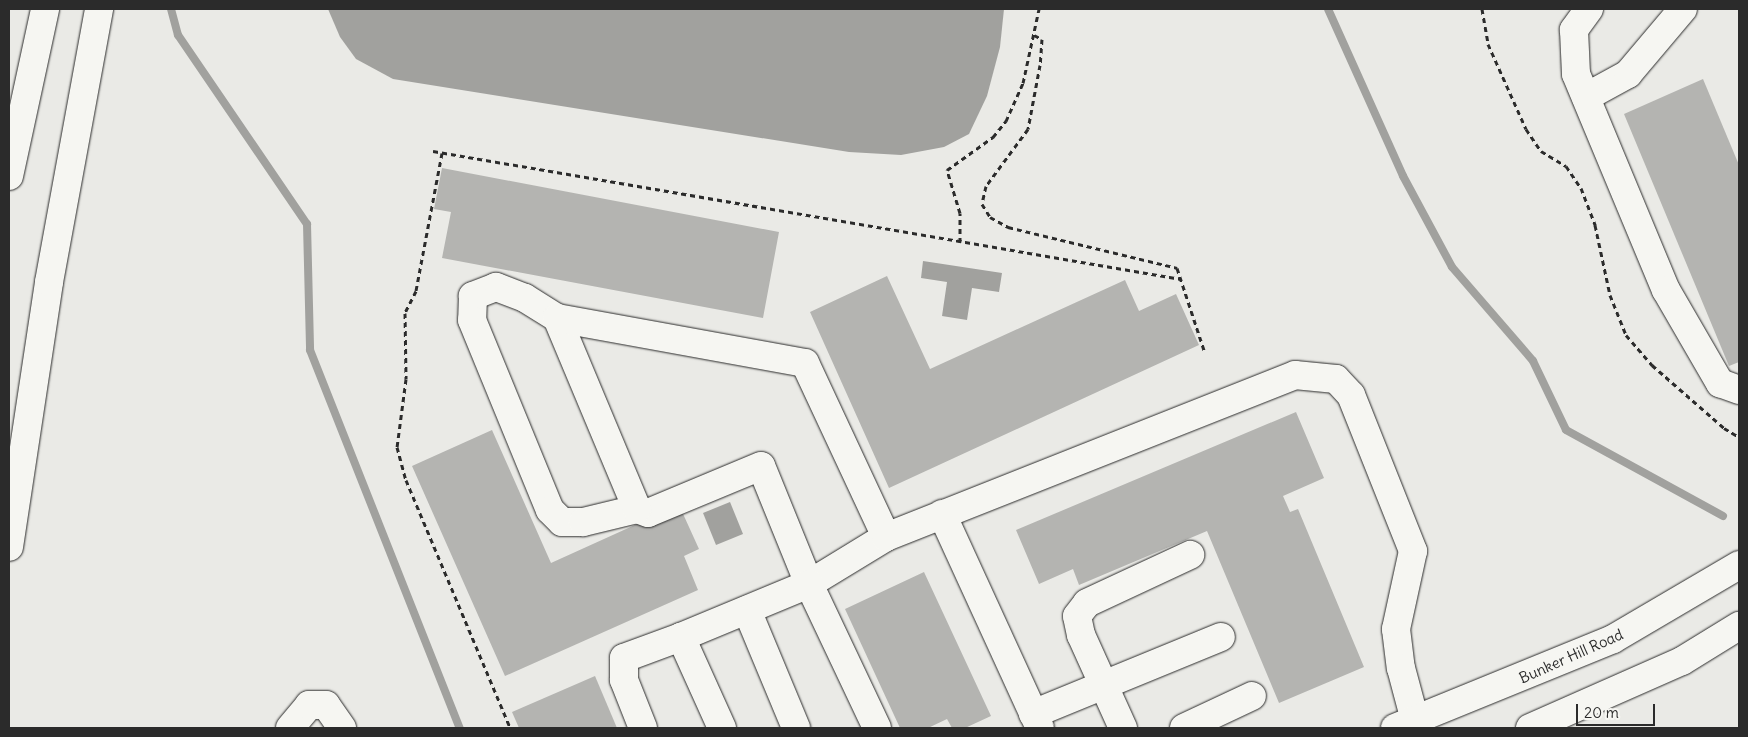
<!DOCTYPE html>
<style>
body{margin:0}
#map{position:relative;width:1748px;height:737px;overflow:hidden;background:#eaeae6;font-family:Delius,sans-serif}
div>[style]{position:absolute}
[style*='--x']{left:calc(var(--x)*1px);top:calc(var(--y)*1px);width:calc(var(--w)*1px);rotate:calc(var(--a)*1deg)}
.water>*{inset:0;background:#a1a19e}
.stream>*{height:8px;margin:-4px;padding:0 4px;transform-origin:4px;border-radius:4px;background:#a1a19e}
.building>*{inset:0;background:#b4b4b1}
.path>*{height:3px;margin-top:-1.5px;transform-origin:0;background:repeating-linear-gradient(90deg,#2b2b2b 0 5px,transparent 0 9px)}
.roads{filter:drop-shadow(0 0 1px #2b2b2b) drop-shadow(0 0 1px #2b2b2b)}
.minor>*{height:28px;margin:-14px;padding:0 14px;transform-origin:14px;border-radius:14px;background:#f6f6f2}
.major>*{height:28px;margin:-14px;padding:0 14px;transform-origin:14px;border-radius:14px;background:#f6f6f2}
.highway>*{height:28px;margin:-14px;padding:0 14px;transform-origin:14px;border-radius:14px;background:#f6f6f2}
span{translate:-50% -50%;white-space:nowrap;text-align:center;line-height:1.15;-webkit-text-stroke:4px #f6f6f2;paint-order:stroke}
.street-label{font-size:15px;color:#2b2b2b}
.frame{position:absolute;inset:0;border:10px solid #2b2b2b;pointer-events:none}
.scale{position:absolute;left:1576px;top:704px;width:79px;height:22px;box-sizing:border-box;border:2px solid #2b2b2b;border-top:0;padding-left:6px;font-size:15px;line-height:18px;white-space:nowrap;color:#2b2b2b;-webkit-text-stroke:4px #f6f6f2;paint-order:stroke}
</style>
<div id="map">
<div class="water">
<i style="clip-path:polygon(328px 9px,1004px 9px,1000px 47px,987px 96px,969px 134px,944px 147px,901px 155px,849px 152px,393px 79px,356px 59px,340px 37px)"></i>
<i style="clip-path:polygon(923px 261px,1002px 273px,999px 292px,972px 288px,967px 320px,942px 316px,947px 282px,921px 278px)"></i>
<i style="clip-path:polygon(730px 502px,743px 534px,716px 545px,703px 513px)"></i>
</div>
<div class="stream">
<i style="--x:171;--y:9;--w:27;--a:75"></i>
<i style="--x:178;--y:35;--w:229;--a:55.7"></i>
<i style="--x:307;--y:224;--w:126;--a:88.6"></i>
<i style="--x:310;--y:350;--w:407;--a:68.4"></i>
<i style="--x:1328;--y:9;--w:183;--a:65.8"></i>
<i style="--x:1403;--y:176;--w:103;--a:61.7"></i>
<i style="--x:1452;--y:267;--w:124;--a:49.2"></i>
<i style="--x:1533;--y:361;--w:76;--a:64.4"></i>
<i style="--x:1566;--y:430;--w:179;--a:28.7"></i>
</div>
<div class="building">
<i style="clip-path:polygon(1703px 79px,1739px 165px,1739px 362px,1729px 366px,1624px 114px)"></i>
<i style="clip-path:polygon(442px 168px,779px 232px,763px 318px,442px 258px,451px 212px,434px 209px)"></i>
<i style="clip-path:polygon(887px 276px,930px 369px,1125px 280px,1139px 311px,1176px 294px,1199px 345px,889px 488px,810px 312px)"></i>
<i style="clip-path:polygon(1296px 412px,1324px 478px,1283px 496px,1290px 512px,1298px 509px,1364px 667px,1279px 703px,1207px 531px,1079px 585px,1073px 569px,1039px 584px,1016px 530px)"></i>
<i style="clip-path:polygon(492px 430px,551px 563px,679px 505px,699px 549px,684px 556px,698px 590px,505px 676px,412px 466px)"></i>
<i style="clip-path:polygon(924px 572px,991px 716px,965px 728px,952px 728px,947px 719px,928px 728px,900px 728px,845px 609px)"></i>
<i style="clip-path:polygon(595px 676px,617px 728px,519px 728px,512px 712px)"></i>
</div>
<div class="path">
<i style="--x:1482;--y:9;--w:36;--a:80"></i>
<i style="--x:1488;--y:44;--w:93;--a:65.9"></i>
<i style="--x:1526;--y:129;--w:27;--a:56"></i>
<i style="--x:1541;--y:151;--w:29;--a:31"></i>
<i style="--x:1566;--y:166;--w:27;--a:56"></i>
<i style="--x:1581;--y:188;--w:40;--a:69"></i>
<i style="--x:1595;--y:225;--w:72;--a:77.9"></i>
<i style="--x:1610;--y:295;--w:43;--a:68.2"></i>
<i style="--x:1626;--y:335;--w:40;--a:49"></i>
<i style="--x:1652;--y:365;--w:96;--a:41.2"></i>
<i style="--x:1724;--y:428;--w:17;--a:31"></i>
<i style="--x:1034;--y:35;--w:9;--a:27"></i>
<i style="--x:1042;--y:39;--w:26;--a:94"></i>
<i style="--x:1040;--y:65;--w:65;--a:100.6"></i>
<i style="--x:1028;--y:129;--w:71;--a:126.4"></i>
<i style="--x:986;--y:186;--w:18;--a:103"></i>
<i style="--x:982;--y:204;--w:15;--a:58"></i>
<i style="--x:990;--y:217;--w:21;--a:29"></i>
<i style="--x:1008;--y:227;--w:174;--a:13.6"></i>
<i style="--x:1177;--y:268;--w:89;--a:71.8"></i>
<i style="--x:433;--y:151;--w:759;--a:9.71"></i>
<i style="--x:442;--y:153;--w:140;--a:100.7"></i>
<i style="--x:416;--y:291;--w:25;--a:117"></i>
<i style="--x:405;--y:313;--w:66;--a:89.1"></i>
<i style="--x:406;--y:379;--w:69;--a:97.5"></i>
<i style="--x:397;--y:447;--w:34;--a:75"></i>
<i style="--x:406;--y:480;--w:269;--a:67.2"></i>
<i style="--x:960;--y:242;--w:29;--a:-90"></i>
<i style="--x:960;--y:213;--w:45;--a:-106.8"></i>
<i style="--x:947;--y:170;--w:57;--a:-35.7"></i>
<i style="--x:993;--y:137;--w:21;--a:-51"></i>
<i style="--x:1006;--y:121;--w:42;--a:-65.9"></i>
<i style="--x:1023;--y:83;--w:76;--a:-77.8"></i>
</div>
<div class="roads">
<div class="minor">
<i style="--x:1589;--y:9;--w:26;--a:126"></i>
<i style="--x:1574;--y:30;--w:44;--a:87.4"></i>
<i style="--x:1576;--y:74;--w:234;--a:67.4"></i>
<i style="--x:1666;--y:290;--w:108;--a:59.9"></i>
<i style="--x:1720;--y:383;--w:20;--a:20"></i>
<i style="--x:1586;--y:97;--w:48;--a:-28.7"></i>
<i style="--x:1628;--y:74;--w:85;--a:-49.8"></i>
<i style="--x:557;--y:318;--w:38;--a:-148"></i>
<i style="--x:525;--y:298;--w:31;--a:-159"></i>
<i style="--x:496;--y:287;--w:25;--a:159"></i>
<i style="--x:473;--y:296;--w:24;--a:92"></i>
<i style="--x:472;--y:320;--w:205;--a:67.7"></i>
<i style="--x:550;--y:510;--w:17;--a:45"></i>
<i style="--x:562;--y:522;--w:21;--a:0"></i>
<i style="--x:583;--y:522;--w:56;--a:-13.5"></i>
<i style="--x:942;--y:514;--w:235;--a:65.4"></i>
<i style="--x:886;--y:537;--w:90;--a:148.6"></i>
<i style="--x:809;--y:584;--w:127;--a:-112.1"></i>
<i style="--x:761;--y:466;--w:122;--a:157.4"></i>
<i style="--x:648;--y:513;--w:12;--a:-160"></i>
<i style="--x:637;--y:509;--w:207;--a:-112.7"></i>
<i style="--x:557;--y:318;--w:252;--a:10.3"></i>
<i style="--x:805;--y:363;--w:192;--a:65"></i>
<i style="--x:886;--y:537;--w:440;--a:-21.6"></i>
<i style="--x:1295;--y:375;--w:41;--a:5.6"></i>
<i style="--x:1336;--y:379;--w:22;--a:47"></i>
<i style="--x:1351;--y:395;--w:168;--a:68.3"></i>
<i style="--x:1413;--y:551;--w:80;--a:102.3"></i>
<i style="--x:1396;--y:629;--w:39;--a:83"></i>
<i style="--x:1401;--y:668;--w:62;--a:75.1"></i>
<i style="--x:747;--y:610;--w:128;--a:67.4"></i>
<i style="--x:1033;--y:714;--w:203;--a:-22.3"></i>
<i style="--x:290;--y:728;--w:30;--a:-50"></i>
<i style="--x:309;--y:705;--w:17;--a:0"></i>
<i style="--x:326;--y:705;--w:28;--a:55"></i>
<i style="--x:643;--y:728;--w:52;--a:-111.6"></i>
<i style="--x:624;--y:680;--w:22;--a:-90"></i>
<i style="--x:624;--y:658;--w:61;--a:-20.2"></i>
<i style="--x:722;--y:728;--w:100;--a:-114.3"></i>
<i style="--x:681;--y:637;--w:139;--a:-22.5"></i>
<i style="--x:809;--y:584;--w:159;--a:64.7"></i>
<i style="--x:1123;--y:728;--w:102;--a:-114.3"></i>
<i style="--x:1081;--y:635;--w:19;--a:-102"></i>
<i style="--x:1077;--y:616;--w:16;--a:-52"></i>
<i style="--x:1087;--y:603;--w:114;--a:-25"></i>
<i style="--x:1184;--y:728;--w:75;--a:-25.2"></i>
</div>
<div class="major">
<i style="--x:1395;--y:728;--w:235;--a:-22.2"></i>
<i style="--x:1613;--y:639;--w:146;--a:-30.4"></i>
<i style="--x:1530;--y:728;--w:166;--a:-23.8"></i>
<i style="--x:1682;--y:661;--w:67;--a:-31.6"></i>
</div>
<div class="highway">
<i style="--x:9;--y:176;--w:171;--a:-77.8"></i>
<i style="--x:9;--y:547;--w:268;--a:-81.4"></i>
<i style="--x:49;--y:282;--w:278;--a:-79.6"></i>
</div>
</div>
<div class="street-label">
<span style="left:1571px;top:656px;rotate:-24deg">Bunker Hill Road</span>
</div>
<div class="frame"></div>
<div class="scale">20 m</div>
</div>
